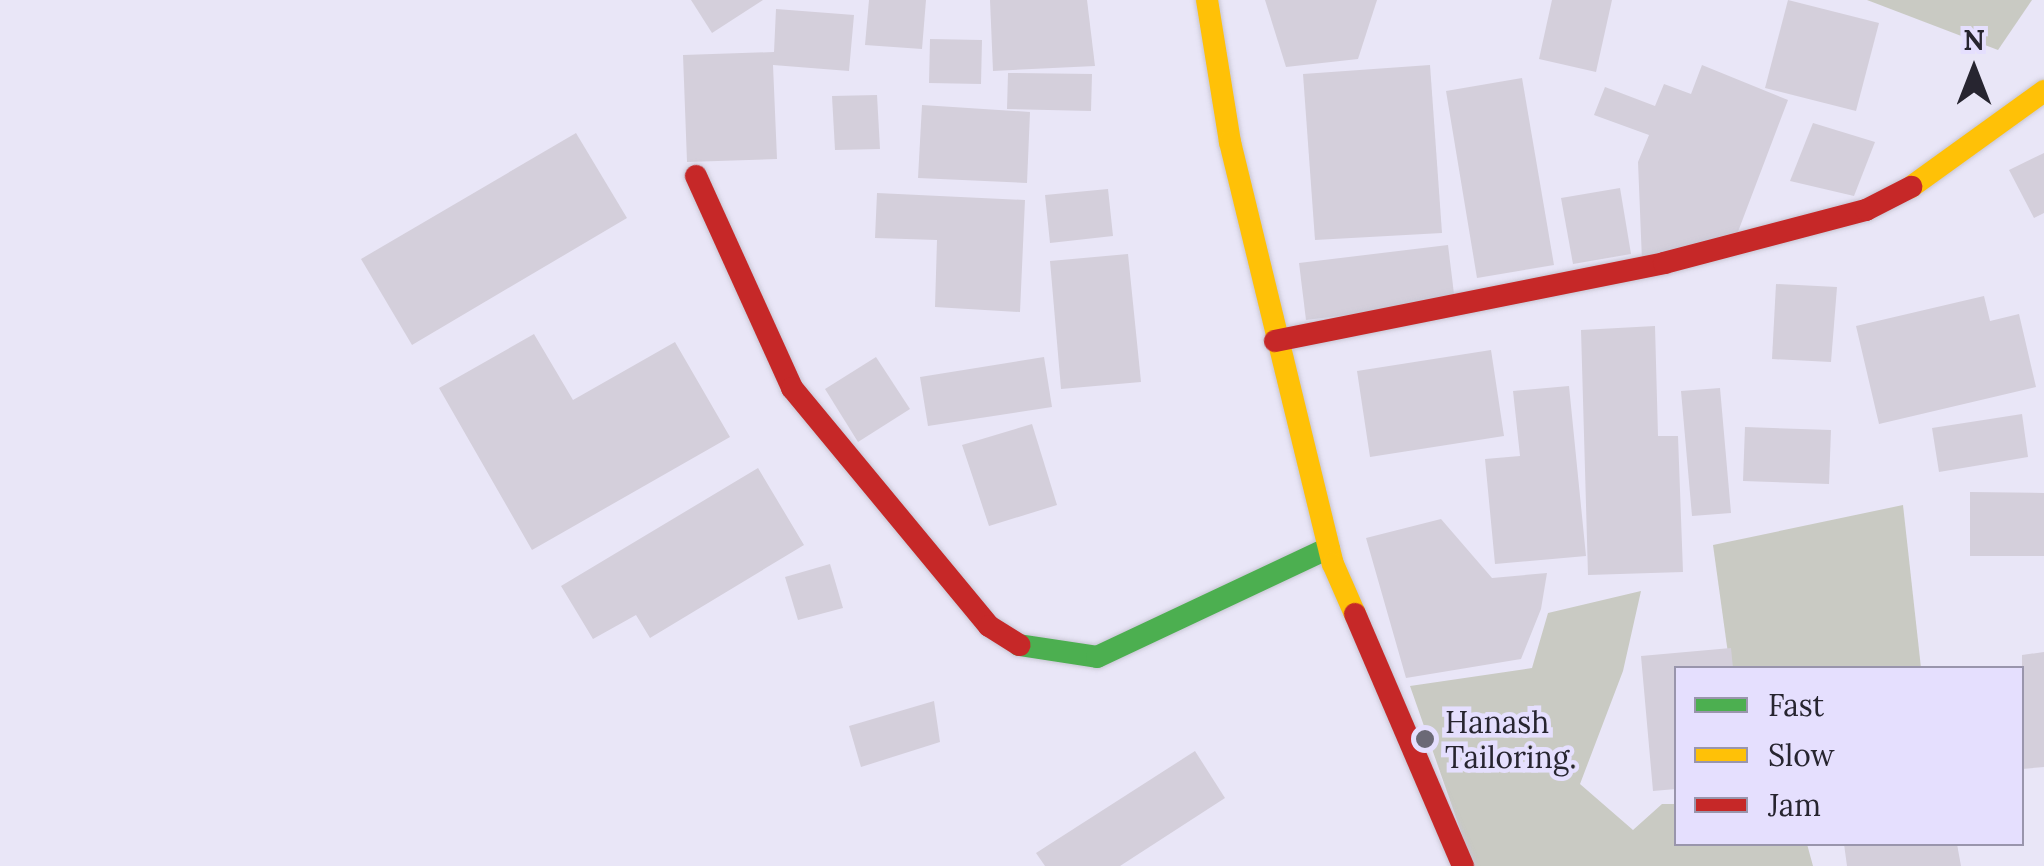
<!DOCTYPE html>
<style>
body{margin:0}
#map{position:relative;width:2044px;height:866px;overflow:hidden;background:#e9e6f7;font-family:Lora,serif}
div>[style]{position:absolute}
[style*='--x']{left:calc(var(--x)*1px);top:calc(var(--y)*1px);width:calc(var(--w)*1px);rotate:calc(var(--a)*1deg)}
.green>*{inset:0;background:#c9cac3}
.building>*{inset:0;background:#d4cfdb}
.roads{filter:drop-shadow(0 0 2px #c7c5d2) drop-shadow(0 0 2px #c7c5d2)}
.fast>*{height:22px;margin:-11px;padding:0 11px;transform-origin:11px;border-radius:11px;background:#4caf50}
.slow>*{height:22px;margin:-11px;padding:0 11px;transform-origin:11px;border-radius:11px;background:#ffc107}
.jam>*{height:22px;margin:-11px;padding:0 11px;transform-origin:11px;border-radius:11px;background:#c62828}
.dots>*{width:28px;height:28px;translate:-50% -50%;box-sizing:border-box;border:5px solid #e5dffe;border-radius:50%}
span{translate:-50% -50%;white-space:nowrap;text-align:center;line-height:1.15;-webkit-text-stroke:9px #e5dffe;paint-order:stroke}
.poi-label{font-size:30px;color:#272530}
.left{translate:0 -50%;text-align:left}
.legend{position:absolute;left:1674px;top:666px;width:350px;height:180px;box-sizing:border-box;background:#e5dffe;border:2px solid #9995ac;margin:0;padding:12px 18px;list-style:none;font-size:30px;color:#272530}
.legend li{display:flex;align-items:center;gap:20px;height:50px}
.legend b{width:50px;border:2px solid #9995ac}
.north{position:absolute;left:1924px;top:20px;width:100px;height:100px;-webkit-text-stroke:8px #e5dffe;paint-order:stroke;rotate:0deg;font-size:28px;font-weight:700;line-height:40px;text-align:center;color:#272530}
.north::after{content:'';display:block;margin:auto;width:35px;height:45px;background:#272530;clip-path:polygon(50% 0,100% 100%,50% 72%,0 100%)}
</style>
<div id="map">
<div class="green">
<i style="clip-path:polygon(1867px 0,2032px 0,1998px 50px)"></i>
<i style="clip-path:polygon(1903px 505px,1921px 668px,1730px 668px,1713px 545px)"></i>
<i style="clip-path:polygon(1641px 591px,1623px 671px,1580px 784px,1633px 830px,1662px 804px,1676px 804px,1676px 844px,1807px 844px,1813px 866px,1473px 866px,1410px 686px,1532px 668px,1548px 613px)"></i>
</div>
<div class="building">
<i style="clip-path:polygon(691px 0,763px 0,712px 33px)"></i>
<i style="clip-path:polygon(869px 0,926px 0,922px 49px,865px 45px)"></i>
<i style="clip-path:polygon(990px 0,1087px 0,1095px 66px,993px 71px)"></i>
<i style="clip-path:polygon(1265px 0,1377px 0,1358px 59px,1286px 67px)"></i>
<i style="clip-path:polygon(1552px 0,1612px 0,1596px 72px,1539px 59px)"></i>
<i style="clip-path:polygon(1788px 0,1879px 23px,1856px 111px,1765px 88px)"></i>
<i style="clip-path:polygon(776px 9px,854px 15px,849px 71px,773px 65px,777px 159px,687px 162px,683px 55px,774px 52px)"></i>
<i style="clip-path:polygon(930px 39px,982px 40px,981px 84px,929px 83px)"></i>
<i style="clip-path:polygon(1430px 65px,1442px 233px,1315px 240px,1303px 74px)"></i>
<i style="clip-path:polygon(1702px 65px,1788px 100px,1736px 237px,1642px 261px,1638px 162px,1649px 135px,1594px 115px,1605px 87px,1655px 106px,1664px 84px,1691px 94px)"></i>
<i style="clip-path:polygon(1008px 73px,1092px 74px,1091px 111px,1007px 109px)"></i>
<i style="clip-path:polygon(1522px 78px,1554px 265px,1477px 278px,1446px 91px)"></i>
<i style="clip-path:polygon(877px 95px,880px 149px,835px 150px,832px 96px)"></i>
<i style="clip-path:polygon(922px 105px,1030px 112px,1027px 183px,918px 178px)"></i>
<i style="clip-path:polygon(1813px 123px,1875px 142px,1854px 196px,1790px 181px)"></i>
<i style="clip-path:polygon(576px 133px,627px 218px,412px 345px,361px 259px)"></i>
<i style="clip-path:polygon(2044px 153px,2044px 213px,2034px 218px,2009px 170px)"></i>
<i style="clip-path:polygon(1620px 188px,1631px 254px,1573px 264px,1561px 198px)"></i>
<i style="clip-path:polygon(1108px 189px,1113px 236px,1050px 243px,1045px 195px)"></i>
<i style="clip-path:polygon(877px 193px,1025px 200px,1020px 312px,935px 307px,937px 240px,875px 238px)"></i>
<i style="clip-path:polygon(1448px 245px,1455px 302px,1306px 320px,1299px 263px)"></i>
<i style="clip-path:polygon(1128px 254px,1141px 382px,1061px 389px,1050px 261px)"></i>
<i style="clip-path:polygon(1776px 284px,1837px 287px,1831px 362px,1772px 359px)"></i>
<i style="clip-path:polygon(1984px 296px,1990px 321px,2019px 314px,2036px 387px,1879px 424px,1856px 326px)"></i>
<i style="clip-path:polygon(1655px 326px,1658px 436px,1678px 436px,1683px 572px,1588px 575px,1581px 330px)"></i>
<i style="clip-path:polygon(534px 334px,573px 400px,675px 342px,730px 437px,532px 550px,439px 388px)"></i>
<i style="clip-path:polygon(1491px 350px,1504px 436px,1370px 457px,1357px 371px)"></i>
<i style="clip-path:polygon(876px 357px,910px 409px,858px 442px,825px 389px)"></i>
<i style="clip-path:polygon(1044px 357px,1052px 407px,928px 426px,920px 377px)"></i>
<i style="clip-path:polygon(1569px 386px,1586px 556px,1495px 564px,1485px 459px,1520px 456px,1513px 391px)"></i>
<i style="clip-path:polygon(1720px 388px,1731px 513px,1692px 516px,1681px 391px)"></i>
<i style="clip-path:polygon(2022px 414px,2028px 457px,1939px 472px,1932px 428px)"></i>
<i style="clip-path:polygon(1032px 424px,1057px 505px,989px 526px,962px 445px)"></i>
<i style="clip-path:polygon(1745px 427px,1831px 430px,1829px 484px,1743px 481px)"></i>
<i style="clip-path:polygon(758px 468px,804px 545px,650px 638px,636px 615px,593px 639px,561px 586px)"></i>
<i style="clip-path:polygon(1970px 492px,2044px 493px,2044px 556px,1970px 556px)"></i>
<i style="clip-path:polygon(1441px 519px,1492px 578px,1547px 573px,1541px 609px,1521px 659px,1406px 678px,1366px 538px)"></i>
<i style="clip-path:polygon(830px 564px,843px 608px,798px 620px,785px 577px)"></i>
<i style="clip-path:polygon(1731px 648px,1733px 668px,1676px 668px,1676px 789px,1653px 791px,1641px 656px)"></i>
<i style="clip-path:polygon(2044px 652px,2044px 767px,2022px 769px,2022px 655px)"></i>
<i style="clip-path:polygon(934px 701px,940px 742px,861px 767px,849px 726px)"></i>
<i style="clip-path:polygon(1195px 751px,1225px 798px,1120px 866px,1045px 866px,1036px 853px)"></i>
<i style="clip-path:polygon(1844px 844px,1957px 844px,1961px 866px,1847px 866px)"></i>
</div>
<div class="roads">
<div class="fast">
<i style="--x:1019;--y:645;--w:79;--a:8.7"></i>
<i style="--x:1097;--y:657;--w:256;--a:-25.2"></i>
</div>
<div class="slow">
<i style="--x:1207;--y:0;--w:144;--a:80.8"></i>
<i style="--x:1230;--y:142;--w:434;--a:76.3"></i>
<i style="--x:1333;--y:564;--w:55;--a:66.3"></i>
<i style="--x:1911;--y:187;--w:164;--a:-35.8"></i>
</div>
<div class="jam">
<i style="--x:696;--y:176;--w:233;--a:65.6"></i>
<i style="--x:792;--y:388;--w:309;--a:50.4"></i>
<i style="--x:989;--y:626;--w:36;--a:32"></i>
<i style="--x:1275;--y:341;--w:397;--a:-11.3"></i>
<i style="--x:1664;--y:263;--w:209;--a:-14.7"></i>
<i style="--x:1866;--y:210;--w:51;--a:-27.1"></i>
<i style="--x:1355;--y:614;--w:274;--a:66.8"></i>
</div>
</div>
<div class="dots">
<i style="left:1425px;top:739px;background:#6b6976"></i>
</div>
<div class="poi-label">
<span class="left" style="left:1445px;top:739px">Hanash<br>Tailoring.</span>
</div>
<ul class="legend">
<li><b style="height:12px;background:#4caf50"></b>Fast</li>
<li><b style="height:12px;background:#ffc107"></b>Slow</li>
<li><b style="height:12px;background:#c62828"></b>Jam</li>
</ul>
<div class="north">N</div>
</div>
